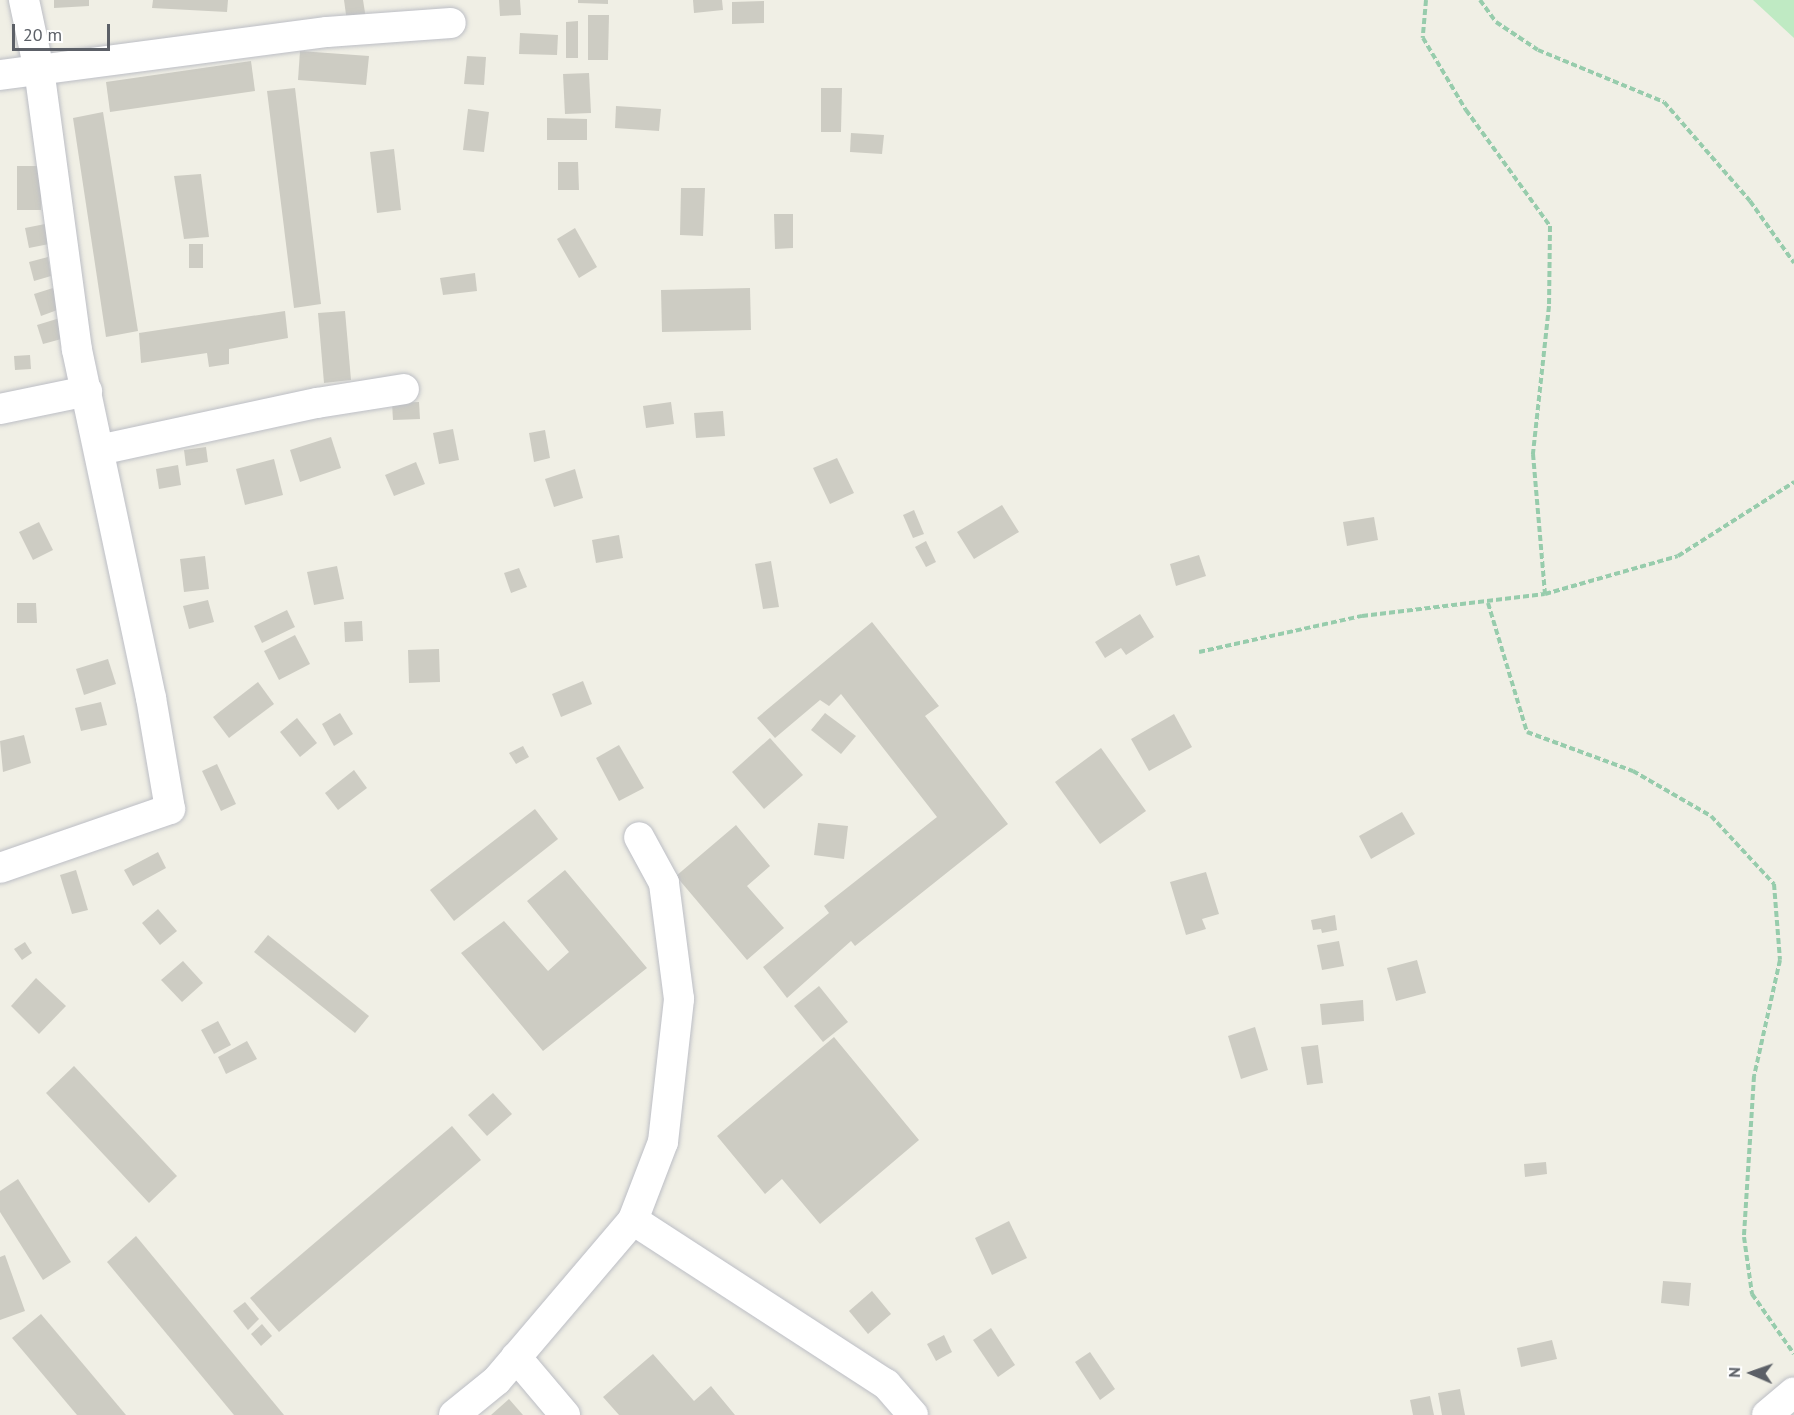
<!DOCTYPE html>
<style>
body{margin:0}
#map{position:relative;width:1794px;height:1415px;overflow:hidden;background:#f0efe5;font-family:"PT Sans",sans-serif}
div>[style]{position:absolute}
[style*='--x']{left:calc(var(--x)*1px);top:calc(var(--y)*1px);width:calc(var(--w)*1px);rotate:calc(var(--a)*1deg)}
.green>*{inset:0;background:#bfeac3}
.building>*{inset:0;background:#cdccc3}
.path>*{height:4px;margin-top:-2px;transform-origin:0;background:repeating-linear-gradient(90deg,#97ccac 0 6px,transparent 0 9px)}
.roads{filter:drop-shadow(0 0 2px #bcbec5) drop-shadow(0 0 2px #bcbec5)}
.minor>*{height:30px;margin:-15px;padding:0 15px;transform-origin:15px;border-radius:15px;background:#fff}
span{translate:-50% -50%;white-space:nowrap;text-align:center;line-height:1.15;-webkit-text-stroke:4.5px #fff;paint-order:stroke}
.north{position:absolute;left:1722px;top:1343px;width:60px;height:60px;-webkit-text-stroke:4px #fff;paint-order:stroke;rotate:272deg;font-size:16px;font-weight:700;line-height:24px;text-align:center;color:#5c6067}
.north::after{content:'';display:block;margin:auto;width:21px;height:27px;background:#5c6067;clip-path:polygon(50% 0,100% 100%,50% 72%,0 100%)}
.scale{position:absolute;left:12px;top:24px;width:98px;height:27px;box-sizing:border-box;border:3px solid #5c6067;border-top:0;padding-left:8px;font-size:18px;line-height:21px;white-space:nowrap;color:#5c6067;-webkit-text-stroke:4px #fff;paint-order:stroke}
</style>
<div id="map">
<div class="green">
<i style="clip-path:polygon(1753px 0,1794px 0,1794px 38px)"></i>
</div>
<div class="building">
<i style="clip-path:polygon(54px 0,89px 0,89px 6px,54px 8px)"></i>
<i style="clip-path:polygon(153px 0,228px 0,227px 12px,152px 8px)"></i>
<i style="clip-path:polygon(344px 0,363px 0,366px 19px,347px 22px)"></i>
<i style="clip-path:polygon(499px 0,520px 0,521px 15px,500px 16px)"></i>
<i style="clip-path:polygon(578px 0,608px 0,608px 4px,578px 3px)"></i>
<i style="clip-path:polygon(693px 0,722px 0,723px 10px,694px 13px)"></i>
<i style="clip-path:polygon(764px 1px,764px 23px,732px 24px,732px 2px)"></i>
<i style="clip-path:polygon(588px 15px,609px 15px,608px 60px,588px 60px)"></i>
<i style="clip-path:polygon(578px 21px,578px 58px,566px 58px,566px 22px)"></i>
<i style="clip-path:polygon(520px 33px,558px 35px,557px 55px,519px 54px)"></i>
<i style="clip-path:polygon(300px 51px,369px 56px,366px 85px,298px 80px)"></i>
<i style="clip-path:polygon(467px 56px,486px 57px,484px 85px,464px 84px)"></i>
<i style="clip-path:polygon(251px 61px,255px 91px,110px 112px,106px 82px)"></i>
<i style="clip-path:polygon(589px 73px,591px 113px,565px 114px,563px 74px)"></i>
<i style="clip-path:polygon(295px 88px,321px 304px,294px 308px,267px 91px)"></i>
<i style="clip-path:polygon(821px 88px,842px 88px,841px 132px,821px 132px)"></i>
<i style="clip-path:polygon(616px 106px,661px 109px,659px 131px,615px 128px)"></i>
<i style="clip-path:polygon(468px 109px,489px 112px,484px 152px,463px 150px)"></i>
<i style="clip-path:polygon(103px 112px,138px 331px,106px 337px,73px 118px)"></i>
<i style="clip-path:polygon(547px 118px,587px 119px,587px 140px,547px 140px)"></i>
<i style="clip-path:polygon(851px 133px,884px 135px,882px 154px,850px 152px)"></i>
<i style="clip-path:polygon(394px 149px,401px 210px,377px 213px,370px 152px)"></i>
<i style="clip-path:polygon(558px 162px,578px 162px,579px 190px,558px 190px)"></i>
<i style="clip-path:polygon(17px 166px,41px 166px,41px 210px,17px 210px)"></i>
<i style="clip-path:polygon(201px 174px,209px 237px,184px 239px,174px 176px)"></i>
<i style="clip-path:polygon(681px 188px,705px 188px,703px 236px,680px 235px)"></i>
<i style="clip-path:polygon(774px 214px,793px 214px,793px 248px,775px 249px)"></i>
<i style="clip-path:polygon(45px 224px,49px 244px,29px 248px,25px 228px)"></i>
<i style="clip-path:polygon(575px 228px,597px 267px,579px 278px,557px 239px)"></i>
<i style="clip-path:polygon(189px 244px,203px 244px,203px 268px,189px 268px)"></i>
<i style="clip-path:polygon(48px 257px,51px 276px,34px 281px,29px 262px)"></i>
<i style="clip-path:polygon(475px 273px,477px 291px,443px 295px,440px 278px)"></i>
<i style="clip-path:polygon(53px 288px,60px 309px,41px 316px,34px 294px)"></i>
<i style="clip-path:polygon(750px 288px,751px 330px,662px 332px,661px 290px)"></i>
<i style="clip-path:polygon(285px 311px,288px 338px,229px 349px,229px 364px,209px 367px,207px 353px,141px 363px,139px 333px)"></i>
<i style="clip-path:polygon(345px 311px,351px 380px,324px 383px,318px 313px)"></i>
<i style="clip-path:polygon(60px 318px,65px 338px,43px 344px,37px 325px)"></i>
<i style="clip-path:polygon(30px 355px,31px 369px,15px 370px,14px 356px)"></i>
<i style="clip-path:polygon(419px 402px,420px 419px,393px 420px,392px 403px)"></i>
<i style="clip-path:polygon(671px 402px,674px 424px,646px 428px,643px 406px)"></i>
<i style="clip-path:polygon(723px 411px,725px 436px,696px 438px,694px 413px)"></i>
<i style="clip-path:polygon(453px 429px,459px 460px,439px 464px,433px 433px)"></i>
<i style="clip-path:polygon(545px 430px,550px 458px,534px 462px,529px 433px)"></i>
<i style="clip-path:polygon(331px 437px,341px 468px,300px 482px,290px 450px)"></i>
<i style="clip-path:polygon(206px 447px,208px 462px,186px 466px,184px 450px)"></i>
<i style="clip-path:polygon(837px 458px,854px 493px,830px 504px,813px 468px)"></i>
<i style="clip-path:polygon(274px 459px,283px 495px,245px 505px,236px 469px)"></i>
<i style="clip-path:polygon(416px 462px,425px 484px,394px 496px,385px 475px)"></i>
<i style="clip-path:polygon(178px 465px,181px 485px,159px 489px,156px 469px)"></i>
<i style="clip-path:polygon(575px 469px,583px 498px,554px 507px,545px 479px)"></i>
<i style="clip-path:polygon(1002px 505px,1019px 532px,974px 559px,957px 532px)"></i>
<i style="clip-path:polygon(914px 510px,924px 534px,913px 538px,903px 515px)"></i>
<i style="clip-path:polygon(1374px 517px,1378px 540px,1347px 546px,1343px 522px)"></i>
<i style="clip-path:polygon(39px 522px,53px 550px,33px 560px,19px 532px)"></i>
<i style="clip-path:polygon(619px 535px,623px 558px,596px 563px,592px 540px)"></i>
<i style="clip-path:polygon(926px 541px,936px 562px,926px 567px,915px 547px)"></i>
<i style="clip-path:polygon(1199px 555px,1206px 576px,1176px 586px,1170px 564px)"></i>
<i style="clip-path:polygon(205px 556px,209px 589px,184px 592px,180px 559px)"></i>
<i style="clip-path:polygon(771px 561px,779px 607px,763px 609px,755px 564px)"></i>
<i style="clip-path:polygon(337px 566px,344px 599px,314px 605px,307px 572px)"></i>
<i style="clip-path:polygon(519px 568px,527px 587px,511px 593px,504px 573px)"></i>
<i style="clip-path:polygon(208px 600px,214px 622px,189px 629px,183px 606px)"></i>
<i style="clip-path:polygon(17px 603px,36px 603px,37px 623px,17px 623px)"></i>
<i style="clip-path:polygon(287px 610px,295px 627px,262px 643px,254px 626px)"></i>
<i style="clip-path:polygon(1140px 614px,1154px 637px,1126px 655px,1121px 648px,1105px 658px,1095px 642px)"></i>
<i style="clip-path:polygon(362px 621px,363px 641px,345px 642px,344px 622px)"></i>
<i style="clip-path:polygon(872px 622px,939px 706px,925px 716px,1008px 824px,855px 946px,851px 941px,787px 998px,763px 967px,829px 913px,824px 906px,937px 817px,841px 694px,829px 706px,820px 700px,775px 738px,757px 718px)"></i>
<i style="clip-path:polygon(295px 635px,310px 664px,279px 680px,264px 651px)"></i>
<i style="clip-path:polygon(439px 649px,440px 682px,409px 683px,408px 650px)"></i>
<i style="clip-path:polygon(108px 659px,116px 684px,84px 695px,76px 669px)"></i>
<i style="clip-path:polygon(583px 681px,592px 704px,561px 717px,552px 694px)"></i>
<i style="clip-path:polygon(258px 682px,274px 704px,229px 738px,213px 717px)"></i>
<i style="clip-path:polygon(101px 702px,107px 725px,81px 731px,75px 708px)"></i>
<i style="clip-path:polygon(340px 713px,353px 734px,334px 746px,322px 724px)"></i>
<i style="clip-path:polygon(825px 713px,856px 736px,841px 754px,811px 730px)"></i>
<i style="clip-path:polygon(1174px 714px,1192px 747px,1149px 771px,1131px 739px)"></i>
<i style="clip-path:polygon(297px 718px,317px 743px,300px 757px,280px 732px)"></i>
<i style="clip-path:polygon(24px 735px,31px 763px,3px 772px,0 741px)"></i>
<i style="clip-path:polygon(770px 738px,803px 775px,764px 809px,732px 772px)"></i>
<i style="clip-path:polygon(619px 745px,644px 788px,619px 801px,596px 758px)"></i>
<i style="clip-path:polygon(523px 746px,529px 757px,516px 764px,509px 753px)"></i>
<i style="clip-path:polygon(1101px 748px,1146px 811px,1100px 844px,1055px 782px)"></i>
<i style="clip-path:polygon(217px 764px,236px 804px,221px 811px,202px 771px)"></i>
<i style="clip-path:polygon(354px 770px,367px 788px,338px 810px,325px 793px)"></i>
<i style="clip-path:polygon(535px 809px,558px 839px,454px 921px,430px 890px)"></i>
<i style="clip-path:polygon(1402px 812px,1415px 834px,1371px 859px,1359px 836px)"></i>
<i style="clip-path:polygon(818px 823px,848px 826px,844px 859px,814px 855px)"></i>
<i style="clip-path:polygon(736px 825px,770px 866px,747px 886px,784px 928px,747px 960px,676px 876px)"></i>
<i style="clip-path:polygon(158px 852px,166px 868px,133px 886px,124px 870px)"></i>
<i style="clip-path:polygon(76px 870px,88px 910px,72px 914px,60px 875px)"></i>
<i style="clip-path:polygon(565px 870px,647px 968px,543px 1051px,461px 953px,504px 921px,548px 971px,569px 952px,527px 901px)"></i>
<i style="clip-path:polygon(1206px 872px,1219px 914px,1202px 919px,1206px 929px,1186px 935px,1170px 882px)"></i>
<i style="clip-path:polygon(158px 909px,177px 931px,160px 945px,142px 923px)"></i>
<i style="clip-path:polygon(1335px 915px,1337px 930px,1322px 933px,1321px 929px,1313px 930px,1311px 920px)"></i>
<i style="clip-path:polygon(268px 935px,369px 1016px,355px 1033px,254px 952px)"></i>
<i style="clip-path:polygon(1339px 941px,1344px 966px,1322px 970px,1317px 945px)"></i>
<i style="clip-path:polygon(25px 942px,32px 953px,22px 960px,14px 949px)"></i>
<i style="clip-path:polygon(1417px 960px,1426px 993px,1396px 1001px,1387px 968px)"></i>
<i style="clip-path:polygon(183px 961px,203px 983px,182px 1002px,161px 980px)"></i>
<i style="clip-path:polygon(36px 978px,66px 1006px,39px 1034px,11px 1006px)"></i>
<i style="clip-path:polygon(819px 986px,848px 1022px,823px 1042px,794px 1006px)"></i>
<i style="clip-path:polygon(1363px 1000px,1364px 1021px,1322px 1025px,1320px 1004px)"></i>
<i style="clip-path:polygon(218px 1021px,231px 1045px,214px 1054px,201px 1030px)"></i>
<i style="clip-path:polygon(1255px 1027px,1268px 1070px,1241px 1079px,1228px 1036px)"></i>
<i style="clip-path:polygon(834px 1037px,919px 1140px,820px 1224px,782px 1179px,765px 1194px,717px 1136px)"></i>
<i style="clip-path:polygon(247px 1041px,257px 1059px,226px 1074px,218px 1057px)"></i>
<i style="clip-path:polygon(1318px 1045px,1323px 1083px,1307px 1085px,1301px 1047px)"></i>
<i style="clip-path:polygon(74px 1066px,177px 1176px,149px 1203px,46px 1093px)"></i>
<i style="clip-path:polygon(493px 1093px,512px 1114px,487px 1136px,468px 1115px)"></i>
<i style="clip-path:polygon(452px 1126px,481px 1160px,279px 1332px,250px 1298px)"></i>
<i style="clip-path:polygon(1546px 1162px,1547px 1174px,1525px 1177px,1524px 1164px)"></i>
<i style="clip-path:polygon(18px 1179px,71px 1262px,43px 1280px,0 1212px,0 1191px)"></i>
<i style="clip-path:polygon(1009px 1221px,1027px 1258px,992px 1275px,975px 1238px)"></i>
<i style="clip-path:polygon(136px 1236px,284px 1415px,234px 1415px,107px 1262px)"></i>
<i style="clip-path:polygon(5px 1255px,25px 1311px,0 1320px,0 1257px)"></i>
<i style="clip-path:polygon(1663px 1281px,1691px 1283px,1689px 1306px,1661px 1303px)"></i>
<i style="clip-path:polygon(872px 1291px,891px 1314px,868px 1334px,849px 1311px)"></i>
<i style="clip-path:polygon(245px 1302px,259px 1319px,248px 1330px,233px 1311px)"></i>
<i style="clip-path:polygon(41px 1314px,126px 1415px,77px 1415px,12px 1338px)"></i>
<i style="clip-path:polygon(262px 1324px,272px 1336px,261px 1346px,251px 1334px)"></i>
<i style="clip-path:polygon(991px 1328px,1015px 1365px,998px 1377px,973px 1340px)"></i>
<i style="clip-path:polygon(944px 1335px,952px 1352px,936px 1361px,927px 1344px)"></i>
<i style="clip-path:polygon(1552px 1340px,1557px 1359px,1521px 1367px,1517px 1348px)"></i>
<i style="clip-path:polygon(1090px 1352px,1115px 1389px,1100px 1400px,1075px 1362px)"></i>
<i style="clip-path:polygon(653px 1354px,694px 1401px,711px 1386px,735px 1415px,619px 1415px,603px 1397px)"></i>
<i style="clip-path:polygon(1460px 1389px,1465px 1415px,1442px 1415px,1438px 1393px)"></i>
<i style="clip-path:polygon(1430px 1396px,1434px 1415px,1413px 1415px,1410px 1400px)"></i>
<i style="clip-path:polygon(509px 1399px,523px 1415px,491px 1415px)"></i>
</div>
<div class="path">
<i style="--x:1426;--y:0;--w:38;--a:95"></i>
<i style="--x:1423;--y:38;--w:84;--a:59.2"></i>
<i style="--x:1466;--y:110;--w:143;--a:54.1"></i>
<i style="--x:1550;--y:226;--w:80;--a:90.7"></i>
<i style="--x:1549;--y:306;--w:149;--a:96.2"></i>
<i style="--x:1533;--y:454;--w:141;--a:85.1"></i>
<i style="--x:1480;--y:0;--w:27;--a:54"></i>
<i style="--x:1496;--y:22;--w:50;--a:33.7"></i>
<i style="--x:1538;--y:50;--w:136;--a:22.4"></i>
<i style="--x:1664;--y:102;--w:131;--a:49"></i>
<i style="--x:1750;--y:201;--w:76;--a:54.6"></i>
<i style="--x:1488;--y:603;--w:135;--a:73.2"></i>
<i style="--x:1527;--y:732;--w:113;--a:20.2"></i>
<i style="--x:1633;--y:771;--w:90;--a:30"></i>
<i style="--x:1711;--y:816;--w:93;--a:47.2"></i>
<i style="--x:1774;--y:884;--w:76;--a:85.5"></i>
<i style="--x:1780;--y:960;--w:119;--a:102.6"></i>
<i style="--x:1754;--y:1076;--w:161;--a:93.6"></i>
<i style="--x:1744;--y:1237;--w:58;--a:82"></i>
<i style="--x:1752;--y:1294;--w:73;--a:55"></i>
<i style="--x:1199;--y:652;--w:167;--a:-12.5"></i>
<i style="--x:1362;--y:616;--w:184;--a:-6.9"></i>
<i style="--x:1545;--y:594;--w:138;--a:-15.9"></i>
<i style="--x:1678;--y:556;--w:138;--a:-32.5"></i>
</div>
<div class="roads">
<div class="minor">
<i style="--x:0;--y:75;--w:330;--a:-7.5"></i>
<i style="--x:327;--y:32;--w:124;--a:-4.2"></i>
<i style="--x:0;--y:409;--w:89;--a:-11.7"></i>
<i style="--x:99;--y:450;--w:223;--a:-12.2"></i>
<i style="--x:317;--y:403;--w:88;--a:-9.1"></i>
<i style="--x:0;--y:868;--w:180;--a:-19.1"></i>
<i style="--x:170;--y:809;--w:113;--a:-99.7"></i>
<i style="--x:151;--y:698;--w:356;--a:-102"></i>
<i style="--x:77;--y:350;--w:283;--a:-97.7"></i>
<i style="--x:39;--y:70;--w:72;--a:-102.1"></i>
<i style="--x:633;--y:1220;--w:302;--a:33"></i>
<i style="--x:886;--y:1384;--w:41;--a:48.9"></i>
<i style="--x:516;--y:1357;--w:76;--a:49.8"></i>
<i style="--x:454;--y:1415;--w:55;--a:-39.1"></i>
<i style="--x:497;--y:1380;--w:210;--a:-49.6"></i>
<i style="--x:633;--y:1220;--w:84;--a:-69"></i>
<i style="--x:663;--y:1142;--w:144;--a:-83.6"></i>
<i style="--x:679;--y:999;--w:117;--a:-97.4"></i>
<i style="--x:664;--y:883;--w:52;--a:-118.5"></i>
<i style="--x:1767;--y:1415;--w:35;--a:-40"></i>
</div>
</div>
<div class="north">N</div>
<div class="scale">20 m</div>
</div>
